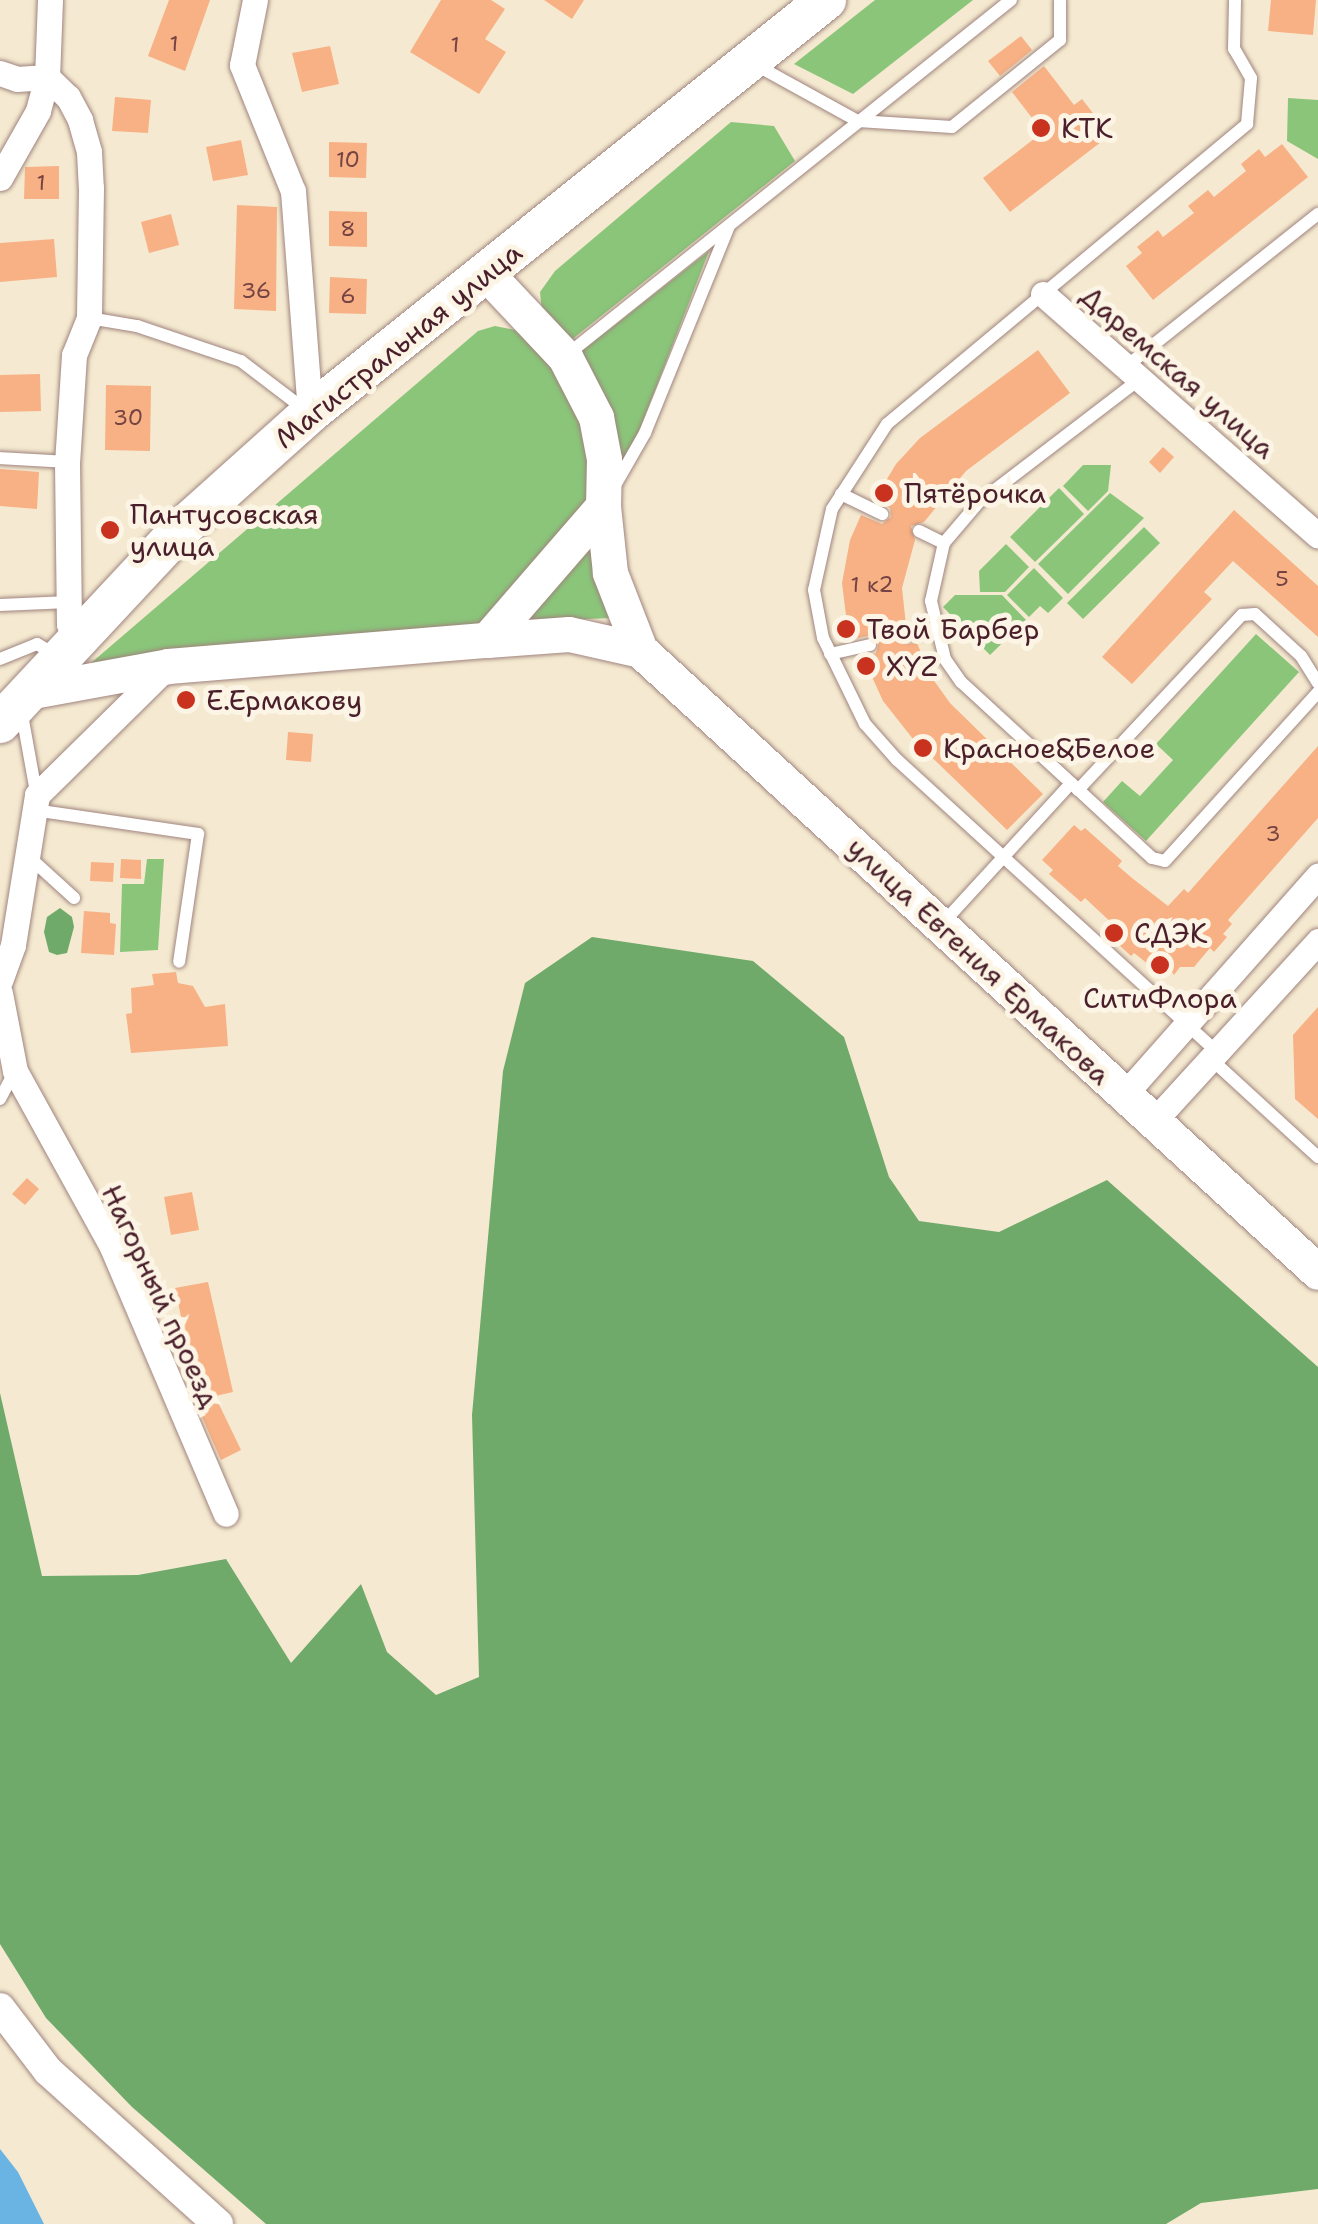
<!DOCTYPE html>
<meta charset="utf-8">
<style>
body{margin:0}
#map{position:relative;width:1318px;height:2224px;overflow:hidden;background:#f5ead1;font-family:"Shantell Sans",sans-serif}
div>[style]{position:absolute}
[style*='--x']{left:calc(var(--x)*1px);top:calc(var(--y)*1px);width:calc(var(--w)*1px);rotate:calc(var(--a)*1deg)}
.green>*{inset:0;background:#8ac57a}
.forest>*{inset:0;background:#6faa6a}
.water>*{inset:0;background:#69b4e2}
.building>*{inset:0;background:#f7b185}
.roads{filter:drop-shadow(0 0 2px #a0847e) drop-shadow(0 0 2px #a0847e)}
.service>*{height:12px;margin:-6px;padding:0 6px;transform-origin:6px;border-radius:6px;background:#fff}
.minor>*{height:25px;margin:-12.5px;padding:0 12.5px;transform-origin:12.5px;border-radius:12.5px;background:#fff}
.tertiary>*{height:30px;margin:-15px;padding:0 15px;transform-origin:15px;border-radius:15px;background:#fff}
.secondary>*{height:35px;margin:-17.5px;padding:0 17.5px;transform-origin:17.5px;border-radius:17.5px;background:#fff}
.trunk>*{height:40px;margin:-20px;padding:0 20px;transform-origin:20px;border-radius:20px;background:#fff}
.dots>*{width:28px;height:28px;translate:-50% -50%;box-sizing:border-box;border:5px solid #fcf5e5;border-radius:50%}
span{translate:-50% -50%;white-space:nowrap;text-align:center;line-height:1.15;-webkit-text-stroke:10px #fcf5e5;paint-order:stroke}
.number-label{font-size:22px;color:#754442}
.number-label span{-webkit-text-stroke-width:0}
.poi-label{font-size:28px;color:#4a1f2b}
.left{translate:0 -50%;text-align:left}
.street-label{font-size:28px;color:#4a1f2b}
</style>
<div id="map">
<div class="green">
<i style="clip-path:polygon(875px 0,973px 0,853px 94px,794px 64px)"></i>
<i style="clip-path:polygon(1288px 98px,1318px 100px,1318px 159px,1287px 141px)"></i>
<i style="clip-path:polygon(731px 122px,774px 126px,795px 161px,570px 341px,542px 311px,540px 292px,555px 271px)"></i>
<i style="clip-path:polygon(709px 251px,638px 434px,614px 475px,573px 358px)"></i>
<i style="clip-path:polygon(495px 326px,515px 330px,552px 363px,585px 421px,594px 504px,484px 630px,91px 663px,478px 331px)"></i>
<i style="clip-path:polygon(1083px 465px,1111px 465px,1108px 491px,1088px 511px,1063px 486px)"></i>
<i style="clip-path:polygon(1059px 488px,1084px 514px,1035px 562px,1010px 537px)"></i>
<i style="clip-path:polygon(1110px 493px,1144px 518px,1068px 594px,1038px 564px)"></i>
<i style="clip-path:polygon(1144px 527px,1160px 543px,1083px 619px,1067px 603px)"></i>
<i style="clip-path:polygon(593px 543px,610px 618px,523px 622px)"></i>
<i style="clip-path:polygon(1006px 544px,1029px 567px,1005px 592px,980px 592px,979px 571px)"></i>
<i style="clip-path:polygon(1034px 568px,1063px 598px,1048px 613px,1040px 606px,1029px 617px,1007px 595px)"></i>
<i style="clip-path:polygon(955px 595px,1002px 595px,1026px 620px,990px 655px,943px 607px)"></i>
<i style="clip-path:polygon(1256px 634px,1299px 672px,1146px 841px,1103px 802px,1122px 781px,1140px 796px,1173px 760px,1156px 744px)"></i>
<i style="clip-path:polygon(147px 859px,164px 859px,158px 950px,120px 952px,122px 884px,144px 884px)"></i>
</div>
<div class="forest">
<i style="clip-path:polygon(60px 908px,72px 917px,74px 927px,67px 953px,57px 955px,49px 952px,44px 932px,47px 917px)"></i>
<i style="clip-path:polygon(592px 937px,753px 961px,844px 1037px,889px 1177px,919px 1221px,999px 1232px,1107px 1180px,1318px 1367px,1318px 2189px,1201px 2203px,1166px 2224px,266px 2224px,132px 2107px,46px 2018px,0 1944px,0 1393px,42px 1576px,138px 1575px,226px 1559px,291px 1663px,361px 1584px,387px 1652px,436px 1695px,479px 1677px,472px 1415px,503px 1071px,525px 983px)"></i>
</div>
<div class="water">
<i style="clip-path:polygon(0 2149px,18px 2172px,44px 2224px,0 2224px)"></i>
</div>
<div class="building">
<i style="clip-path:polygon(169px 0,210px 0,185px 71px,148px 56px)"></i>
<i style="clip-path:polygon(441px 0,491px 0,505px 9px,485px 39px,506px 52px,479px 94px,410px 52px)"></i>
<i style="clip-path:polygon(544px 0,584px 0,572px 19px)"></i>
<i style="clip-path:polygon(1271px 0,1316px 0,1313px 35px,1268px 31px)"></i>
<i style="clip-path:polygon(1021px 36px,1032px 50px,1000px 76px,988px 61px)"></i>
<i style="clip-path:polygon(330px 46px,339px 84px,302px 92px,292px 53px)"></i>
<i style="clip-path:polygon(1044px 66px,1074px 105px,1082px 99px,1110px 135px,1010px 212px,983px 178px,1043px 132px,1012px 92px)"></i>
<i style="clip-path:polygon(115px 97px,151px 100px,148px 133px,112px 131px)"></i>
<i style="clip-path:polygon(241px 140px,248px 175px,213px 181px,206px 147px)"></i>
<i style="clip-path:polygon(329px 142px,367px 143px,366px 178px,329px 177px)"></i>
<i style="clip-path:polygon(1282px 144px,1308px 177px,1153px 300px,1126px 266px,1142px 253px,1137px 247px,1158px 230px,1163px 237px,1194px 213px,1188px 206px,1208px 190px,1214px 197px,1246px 171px,1241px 164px,1259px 149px,1265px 157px)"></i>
<i style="clip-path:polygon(59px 166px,59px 199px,24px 199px,25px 167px)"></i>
<i style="clip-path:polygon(237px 205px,277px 207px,276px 311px,234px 309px)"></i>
<i style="clip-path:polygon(329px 211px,367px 212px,367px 247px,329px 246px)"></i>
<i style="clip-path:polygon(171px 214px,179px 245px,149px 253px,141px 222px)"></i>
<i style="clip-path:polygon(54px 239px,57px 277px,0 282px,0 243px)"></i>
<i style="clip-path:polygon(330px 277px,367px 279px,366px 314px,329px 313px)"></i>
<i style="clip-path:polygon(1038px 350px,1070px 393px,966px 471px,924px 522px,911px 526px,915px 540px,902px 588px,906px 625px,899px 633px,905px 644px,917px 643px,930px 675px,950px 703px,1043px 794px,1007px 830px,913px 739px,883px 701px,863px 657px,876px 653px,879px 642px,872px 635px,849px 640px,842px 583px,850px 540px,861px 515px,882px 524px,891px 517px,890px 508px,875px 499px,896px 464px,920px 438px)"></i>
<i style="clip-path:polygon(40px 374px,41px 411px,0 412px,0 375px)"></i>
<i style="clip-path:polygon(106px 385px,151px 386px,150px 451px,105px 450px)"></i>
<i style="clip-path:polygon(1163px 447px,1174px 457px,1160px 473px,1149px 462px)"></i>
<i style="clip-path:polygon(0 469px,39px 472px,37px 509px,0 506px)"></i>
<i style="clip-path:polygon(1234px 510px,1318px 586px,1318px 637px,1233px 561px,1204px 592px,1212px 599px,1132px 684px,1102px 657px)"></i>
<i style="clip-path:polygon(288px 732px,313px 734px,311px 762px,286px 760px)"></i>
<i style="clip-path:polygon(1318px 746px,1318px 818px,1228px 920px,1232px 924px,1223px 934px,1227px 937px,1214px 952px,1210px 948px,1194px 967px,1180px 967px,1174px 975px,1169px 968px,1153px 968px,1134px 953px,1131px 956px,1118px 944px,1122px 940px,1112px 931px,1116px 927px,1085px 898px,1081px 902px,1049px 874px,1053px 870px,1042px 860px,1074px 825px,1081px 831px,1085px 828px,1122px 861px,1118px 866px,1132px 878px,1168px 906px,1184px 889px,1188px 893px)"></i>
<i style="clip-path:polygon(121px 859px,141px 860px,141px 879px,120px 878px)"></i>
<i style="clip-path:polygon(91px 862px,114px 863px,113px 882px,90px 881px)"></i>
<i style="clip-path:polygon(84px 911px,110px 913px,110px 923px,116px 924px,114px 955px,81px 953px)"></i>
<i style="clip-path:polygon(176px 972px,178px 983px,193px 986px,205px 1007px,225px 1004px,228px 1046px,131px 1053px,126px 1014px,132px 1013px,131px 988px,154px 985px,152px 974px)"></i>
<i style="clip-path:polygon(1318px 1007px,1318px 1119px,1295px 1099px,1293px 1035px)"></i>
<i style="clip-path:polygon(27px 1178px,39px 1189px,25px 1205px,12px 1194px)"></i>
<i style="clip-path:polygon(192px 1192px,199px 1230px,171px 1235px,164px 1197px)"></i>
<i style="clip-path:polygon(208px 1282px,233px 1392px,215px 1396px,241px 1450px,221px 1460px,202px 1417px,175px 1288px)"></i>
</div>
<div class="roads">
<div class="service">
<i style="--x:756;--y:65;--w:116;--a:28.8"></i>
<i style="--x:858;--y:121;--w:94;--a:3.7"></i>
<i style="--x:952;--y:127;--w:139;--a:-38.9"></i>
<i style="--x:1060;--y:40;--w:40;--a:-90"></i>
<i style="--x:89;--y:318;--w:49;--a:9.5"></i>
<i style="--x:137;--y:326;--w:110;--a:18.6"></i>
<i style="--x:241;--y:361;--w:79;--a:37.3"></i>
<i style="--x:568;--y:354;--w:567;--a:-38.63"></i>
<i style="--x:1128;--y:365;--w:243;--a:-38.5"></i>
<i style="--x:0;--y:458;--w:67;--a:3.4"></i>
<i style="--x:614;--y:487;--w:62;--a:-60.1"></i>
<i style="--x:645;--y:433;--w:223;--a:-67.9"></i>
<i style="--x:841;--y:494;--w:46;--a:26"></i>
<i style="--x:919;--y:531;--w:28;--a:26"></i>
<i style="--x:0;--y:605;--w:69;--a:-2.5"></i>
<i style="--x:909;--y:635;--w:28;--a:-13"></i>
<i style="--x:830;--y:654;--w:41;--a:-12.7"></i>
<i style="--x:0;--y:659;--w:40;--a:-22"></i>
<i style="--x:37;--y:644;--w:24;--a:30"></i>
<i style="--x:21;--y:709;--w:84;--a:79.8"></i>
<i style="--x:1071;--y:783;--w:110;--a:42.8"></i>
<i style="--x:1152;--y:858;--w:13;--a:13"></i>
<i style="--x:1165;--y:861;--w:228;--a:-47.8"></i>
<i style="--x:1078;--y:790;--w:240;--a:-46.9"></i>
<i style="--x:1242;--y:615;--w:13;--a:-4"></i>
<i style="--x:1255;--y:614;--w:62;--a:42.4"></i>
<i style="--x:1301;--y:656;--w:32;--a:58"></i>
<i style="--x:34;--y:810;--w:166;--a:8.3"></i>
<i style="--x:198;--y:834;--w:129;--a:98.4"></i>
<i style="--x:29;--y:857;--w:61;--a:42.3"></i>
<i style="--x:942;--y:924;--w:191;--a:-47.5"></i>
<i style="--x:1071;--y:783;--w:149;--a:-137.4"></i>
<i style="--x:961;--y:682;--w:28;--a:-125"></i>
<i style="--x:945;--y:659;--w:60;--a:-103.6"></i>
<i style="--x:931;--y:601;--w:59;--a:-77.4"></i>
<i style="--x:944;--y:543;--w:54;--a:-49.5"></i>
<i style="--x:979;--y:502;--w:203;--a:-37.4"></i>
<i style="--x:1217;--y:1052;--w:433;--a:-137.6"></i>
<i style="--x:897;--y:760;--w:48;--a:-131.6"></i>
<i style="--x:865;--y:724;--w:96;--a:-116"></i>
<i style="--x:823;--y:638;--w:49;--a:-100.6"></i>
<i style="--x:814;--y:590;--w:83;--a:-77.5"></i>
<i style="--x:832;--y:509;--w:101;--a:-57.1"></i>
<i style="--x:887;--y:424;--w:469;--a:-39.8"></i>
<i style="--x:1247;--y:124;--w:46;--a:-85"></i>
<i style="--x:1251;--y:78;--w:34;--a:-120"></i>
<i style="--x:1234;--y:49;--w:49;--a:-88.8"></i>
<i style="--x:1211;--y:1059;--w:145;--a:42.5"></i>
<i style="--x:0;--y:1099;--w:30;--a:-62"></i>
</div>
<div class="minor">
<i style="--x:50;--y:0;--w:77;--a:92.2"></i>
<i style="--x:47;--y:77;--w:29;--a:44"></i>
<i style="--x:68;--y:97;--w:26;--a:62"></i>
<i style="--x:80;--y:120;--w:33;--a:74"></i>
<i style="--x:89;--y:152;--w:36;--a:87"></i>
<i style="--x:91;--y:188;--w:130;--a:90.9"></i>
<i style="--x:89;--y:318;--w:40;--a:112"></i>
<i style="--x:74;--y:355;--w:107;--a:93.7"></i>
<i style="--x:67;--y:462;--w:162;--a:89.3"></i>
<i style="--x:69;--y:624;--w:17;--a:62"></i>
<i style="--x:255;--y:0;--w:66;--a:101.3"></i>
<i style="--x:242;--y:65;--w:136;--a:68"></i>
<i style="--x:293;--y:191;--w:223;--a:85.6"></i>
<i style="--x:0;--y:73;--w:18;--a:19"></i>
<i style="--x:17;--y:79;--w:30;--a:-4"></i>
<i style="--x:47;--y:77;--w:35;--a:105"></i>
<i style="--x:38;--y:111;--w:77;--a:119.6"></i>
<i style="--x:1043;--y:294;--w:366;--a:41.3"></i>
<i style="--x:0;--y:981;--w:38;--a:-70"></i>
<i style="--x:13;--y:945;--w:152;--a:-80.9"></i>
<i style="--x:37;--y:795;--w:184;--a:-44.6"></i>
<i style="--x:0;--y:993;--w:79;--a:79.1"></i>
<i style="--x:15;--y:1071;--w:201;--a:61.1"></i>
<i style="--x:112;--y:1247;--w:290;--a:66.9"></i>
<i style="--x:1124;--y:1095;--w:293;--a:-48.5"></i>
<i style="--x:1153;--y:1122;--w:245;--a:-47.6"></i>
</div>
<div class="tertiary">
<i style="--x:0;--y:2008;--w:79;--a:52.7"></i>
<i style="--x:48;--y:2071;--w:229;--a:42"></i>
</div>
<div class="secondary">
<i style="--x:485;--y:272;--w:117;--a:46.7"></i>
<i style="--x:565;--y:357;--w:68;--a:62.7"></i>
<i style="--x:596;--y:417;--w:43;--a:79.2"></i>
<i style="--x:604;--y:459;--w:47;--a:91.2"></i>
<i style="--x:603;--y:506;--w:67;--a:84"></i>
<i style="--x:610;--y:573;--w:83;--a:68.7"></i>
<i style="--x:640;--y:650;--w:920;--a:42.53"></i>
<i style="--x:487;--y:640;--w:177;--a:-49.1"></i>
<i style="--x:27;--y:692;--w:143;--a:-10.4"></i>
<i style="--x:168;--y:666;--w:320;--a:-4.7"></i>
<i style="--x:487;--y:640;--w:82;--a:-4.2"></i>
<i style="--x:569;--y:634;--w:73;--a:12.7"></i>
</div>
<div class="trunk">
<i style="--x:0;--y:723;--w:267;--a:-47"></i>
<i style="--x:182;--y:528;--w:172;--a:-41.9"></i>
<i style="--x:310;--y:413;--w:661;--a:-38.67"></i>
</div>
</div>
<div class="dots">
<i style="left:1041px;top:128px;background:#c8321e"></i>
<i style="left:884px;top:493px;background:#c8321e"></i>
<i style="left:110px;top:530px;background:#c8321e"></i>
<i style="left:846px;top:629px;background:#c8321e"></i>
<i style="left:866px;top:666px;background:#c8321e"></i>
<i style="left:186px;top:700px;background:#c8321e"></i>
<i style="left:923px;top:748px;background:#c8321e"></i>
<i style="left:1114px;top:933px;background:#c8321e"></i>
<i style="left:1160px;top:965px;background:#c8321e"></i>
</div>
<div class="number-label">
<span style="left:174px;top:44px">1</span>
<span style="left:455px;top:45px">1</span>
<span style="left:348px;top:160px">10</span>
<span style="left:41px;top:183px">1</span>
<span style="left:348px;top:229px">8</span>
<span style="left:256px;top:291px">36</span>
<span style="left:348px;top:296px">6</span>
<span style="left:128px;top:418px">30</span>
<span style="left:1282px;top:579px">5</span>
<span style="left:872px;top:585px">1 к2</span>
<span style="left:1273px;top:834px">3</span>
</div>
<div class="poi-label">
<span class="left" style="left:1061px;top:128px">КТК</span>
<span class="left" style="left:904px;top:493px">Пятёрочка</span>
<span class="left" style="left:130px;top:530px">Пантусовская<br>улица</span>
<span class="left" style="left:866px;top:629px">Твой Барбер</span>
<span class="left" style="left:886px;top:666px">XYZ</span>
<span class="left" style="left:206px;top:700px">Е.Ермакову</span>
<span class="left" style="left:943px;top:748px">Красное&amp;Белое</span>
<span class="left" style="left:1134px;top:933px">СДЭК</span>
<span style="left:1160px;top:998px">СитиФлора</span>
</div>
<div class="street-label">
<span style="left:398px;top:345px;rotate:-39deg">Магистральная улица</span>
<span style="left:1178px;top:372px;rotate:41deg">Даремская улица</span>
<span style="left:979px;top:961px;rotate:43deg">улица Евгения Ермакова</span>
<span style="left:161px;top:1296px;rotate:65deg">Нагорный проезд</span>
</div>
</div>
